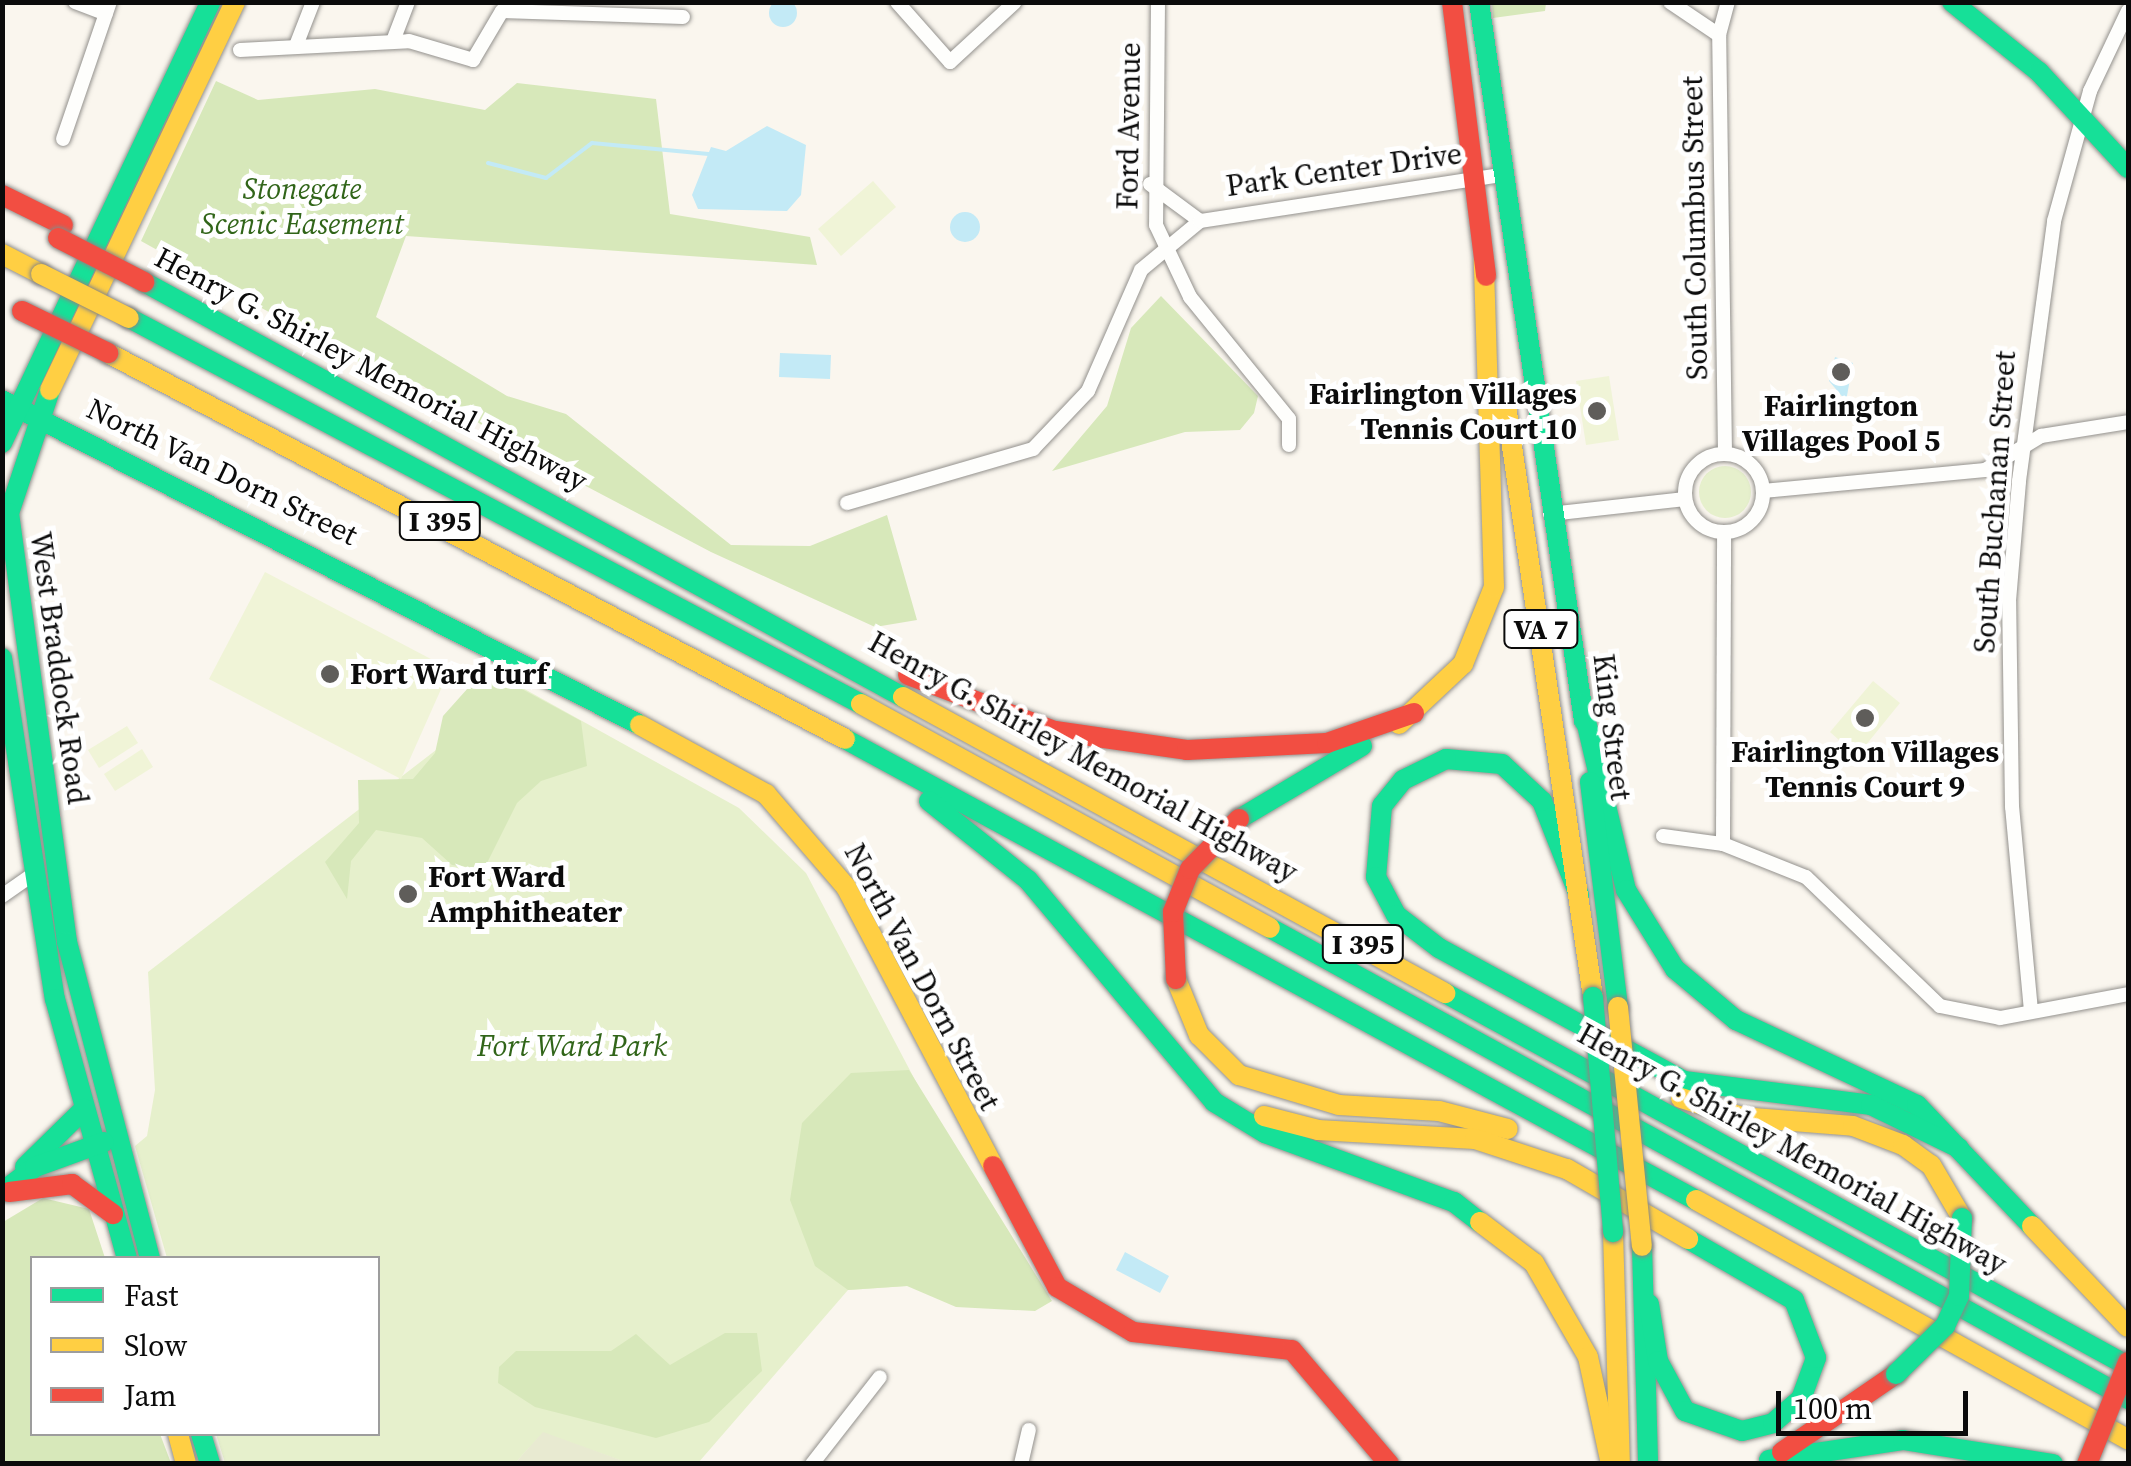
<!DOCTYPE html>
<style>
body{margin:0}
#map{position:relative;width:2131px;height:1466px;overflow:hidden;background:#faf6ee;font-family:"Source Serif 4",serif}
div>[style]{position:absolute}
[style*='--x']{left:calc(var(--x)*1px);top:calc(var(--y)*1px);width:calc(var(--w)*1px);rotate:calc(var(--a)*1deg)}
.green>*{inset:0;background:#e6f0cc}
.round{border-radius:50%}
.forest>*{inset:0;background:#d7e8ba}
.cemetery>*{inset:0;background:#e8ead1}
.pitch>*{inset:0;background:#f0f4d7}
.water>*{inset:0;background:#c3eaf6}
.stream>*{height:4px;margin:-2px;padding:0 2px;transform-origin:2px;border-radius:2px;background:#c3eaf6}
.roads{filter:drop-shadow(0 0 2px #93918d) drop-shadow(0 0 2px #93918d)}
.street>*{height:14px;margin:-7px;padding:0 7px;transform-origin:7px;border-radius:7px;background:#fefefc}
.street>.ring{margin:-7px;padding:0;box-sizing:content-box;background:none;border:14px solid #fefefc;border-radius:50%}
.fast>*{height:20px;margin:-10px;padding:0 10px;transform-origin:10px;border-radius:10px;background:#16e098}
.slow>*{height:20px;margin:-10px;padding:0 10px;transform-origin:10px;border-radius:10px;background:#ffcf43}
.jam>*{height:20px;margin:-10px;padding:0 10px;transform-origin:10px;border-radius:10px;background:#f24e42}
.bridges{filter:drop-shadow(0 0 2px #898784) drop-shadow(0 0 2px #898784)}
.fast-bridge>*{height:20px;margin:-10px;padding:0 10px;transform-origin:10px;border-radius:10px;background:#16e098}
.slow-bridge>*{height:20px;margin:-10px;padding:0 10px;transform-origin:10px;border-radius:10px;background:#ffcf43}
.jam-bridge>*{height:20px;margin:-10px;padding:0 10px;transform-origin:10px;border-radius:10px;background:#f24e42}
.dots>*{width:28px;height:28px;translate:-50% -50%;box-sizing:border-box;border:5px solid #fff;border-radius:50%}
span{translate:-50% -50%;white-space:nowrap;text-align:center;line-height:1.15;-webkit-text-stroke:10px #fff;paint-order:stroke}
.shield-label span{padding:2px 8px;background:#fff;border:2px solid;border-radius:8px;-webkit-text-stroke-width:0}
.shield-label{font-size:28px;color:#0b0b0b;font-weight:700}
.street-label{font-size:30px;color:#0b0b0b}
.park-label{font-size:30px;color:#316519;font-style:italic}
.poi-label{font-size:30px;color:#0b0b0b;font-weight:700}
.right{translate:-100% -50%;text-align:right}
.left{translate:0 -50%;text-align:left}
.frame{position:absolute;inset:0;border:5px solid #0b0b0b;pointer-events:none}
.legend{position:absolute;left:30px;top:1256px;width:350px;height:180px;box-sizing:border-box;background:#fff;border:2px solid #9d9d9d;margin:0;padding:12px 18px;list-style:none;font-size:30px;color:#0b0b0b}
.legend li{display:flex;align-items:center;gap:20px;height:50px}
.legend b{width:50px;border:2px solid #9d9d9d}
.scale{position:absolute;left:1776px;top:1391px;width:192px;height:45px;box-sizing:border-box;border:5px solid #0b0b0b;border-top:0;padding-left:12px;font-size:30px;line-height:35px;white-space:nowrap;color:#0b0b0b;-webkit-text-stroke:8px #fff;paint-order:stroke}
</style>
<div id="map">
<div class="green">
<i class="round" style="left:1699px;top:466px;width:52px;height:52px"></i>
<i style="clip-path:polygon(519px 686px,739px 808px,806px 873px,993px 1228px,907px 1286px,848px 1290px,698px 1463px,628px 1463px,543px 1433px,515px 1463px,225px 1463px,216px 1434px,378px 1434px,378px 1258px,167px 1258px,135px 1146px,147px 1136px,155px 1090px,148px 972px)"></i>
</div>
<div class="forest">
<i style="clip-path:polygon(1492px 3px,1546px 3px,1545px 11px,1493px 18px)"></i>
<i style="clip-path:polygon(216px 81px,258px 100px,375px 89px,485px 110px,517px 83px,656px 99px,670px 214px,810px 237px,817px 265px,406px 236px,376px 317px,507px 396px,566px 414px,731px 545px,810px 546px,887px 515px,917px 620px,875px 627px,711px 552px,527px 455px,423px 386px,366px 366px,141px 241px)"></i>
<i style="clip-path:polygon(1161px 296px,1258px 396px,1254px 413px,1240px 430px,1185px 432px,1052px 471px,1107px 406px,1131px 328px)"></i>
<i style="clip-path:polygon(485px 669px,581px 721px,587px 766px,541px 781px,517px 803px,484px 869px,452px 865px,422px 838px,376px 830px,351px 861px,347px 899px,325px 862px,359px 823px,358px 780px,413px 779px,435px 753px,443px 716px)"></i>
<i style="clip-path:polygon(909px 1070px,1052px 1301px,1035px 1311px,956px 1307px,907px 1286px,848px 1290px,815px 1266px,790px 1200px,802px 1123px,851px 1073px)"></i>
<i style="clip-path:polygon(43px 1198px,89px 1209px,105px 1258px,32px 1258px,32px 1434px,160px 1434px,171px 1463px,3px 1463px,3px 1222px)"></i>
<i style="clip-path:polygon(725px 1333px,757px 1333px,762px 1371px,709px 1422px,656px 1438px,535px 1407px,498px 1383px,499px 1367px,516px 1351px,611px 1351px,636px 1334px,670px 1365px)"></i>
</div>
<div class="cemetery">
<i style="clip-path:polygon(543px 1432px,626px 1462px,628px 1463px,515px 1463px)"></i>
</div>
<div class="pitch">
<i style="clip-path:polygon(873px 181px,896px 207px,841px 256px,818px 229px)"></i>
<i style="clip-path:polygon(1609px 376px,1619px 440px,1586px 445px,1576px 381px)"></i>
<i style="clip-path:polygon(265px 572px,450px 669px,401px 779px,209px 679px)"></i>
<i style="clip-path:polygon(1873px 681px,1900px 703px,1857px 756px,1830px 732px)"></i>
<i style="clip-path:polygon(127px 726px,138px 743px,99px 768px,88px 750px)"></i>
<i style="clip-path:polygon(142px 749px,153px 767px,115px 791px,104px 774px)"></i>
</div>
<div class="water">
<i class="round" style="left:769px;top:-1px;width:28px;height:28px"></i>
<i style="clip-path:polygon(767px 126px,806px 145px,801px 195px,787px 211px,698px 209px,692px 195px,711px 147px,726px 151px)"></i>
<i class="round" style="left:950px;top:212px;width:30px;height:30px"></i>
<i style="clip-path:polygon(780px 353px,831px 355px,830px 379px,779px 377px)"></i>
<i style="clip-path:polygon(1835px 357px,1853px 363px,1846px 401px,1829px 381px)"></i>
<i style="clip-path:polygon(1125px 1252px,1169px 1276px,1160px 1293px,1116px 1270px)"></i>
</div>
<div class="stream">
<i style="--x:488;--y:163;--w:60;--a:14.5"></i>
<i style="--x:546;--y:178;--w:58;--a:-37.3"></i>
<i style="--x:592;--y:143;--w:117;--a:5.4"></i>
</div>
<div class="roads">
<div class="street">
<i style="--x:75;--y:2;--w:33;--a:21"></i>
<i style="--x:897;--y:2;--w:80;--a:48.5"></i>
<i style="--x:950;--y:62;--w:88;--a:-42.7"></i>
<i style="--x:1158;--y:2;--w:223;--a:90.5"></i>
<i style="--x:1156;--y:225;--w:80;--a:64.7"></i>
<i style="--x:1190;--y:297;--w:157;--a:50.9"></i>
<i style="--x:1289;--y:419;--w:26;--a:90"></i>
<i style="--x:1670;--y:2;--w:59;--a:34"></i>
<i style="--x:393;--y:41;--w:42;--a:-69"></i>
<i style="--x:297;--y:43;--w:44;--a:-68.7"></i>
<i style="--x:240;--y:50;--w:169;--a:-3"></i>
<i style="--x:409;--y:41;--w:67;--a:16.5"></i>
<i style="--x:473;--y:60;--w:57;--a:-59.4"></i>
<i style="--x:502;--y:11;--w:181;--a:1.9"></i>
<i style="--x:63;--y:139;--w:145;--a:-71.1"></i>
<i style="--x:1150;--y:184;--w:62;--a:36.5"></i>
<i style="--x:1725;--y:453;--w:418;--a:-90.8"></i>
<i style="--x:1719;--y:35;--w:34;--a:-75"></i>
<i class="ring" style="left:1685px;top:454px;width:64px;height:64px"></i>
<i style="--x:1763;--y:491;--w:223;--a:-5.4"></i>
<i style="--x:1985;--y:470;--w:66;--a:-31.3"></i>
<i style="--x:2041;--y:436;--w:88;--a:-9.1"></i>
<i style="--x:847;--y:503;--w:194;--a:-16.2"></i>
<i style="--x:1033;--y:449;--w:80;--a:-46.5"></i>
<i style="--x:1088;--y:391;--w:132;--a:-66.3"></i>
<i style="--x:1141;--y:270;--w:77;--a:-39.7"></i>
<i style="--x:1200;--y:221;--w:304;--a:-8.7"></i>
<i style="--x:1550;--y:514;--w:136;--a:-6.3"></i>
<i style="--x:1663;--y:836;--w:61;--a:7.6"></i>
<i style="--x:1723;--y:844;--w:89;--a:21.7"></i>
<i style="--x:1806;--y:877;--w:186;--a:43.9"></i>
<i style="--x:1940;--y:1006;--w:61;--a:11.3"></i>
<i style="--x:2000;--y:1018;--w:130;--a:-10.6"></i>
<i style="--x:1723;--y:844;--w:312;--a:-89.8"></i>
<i style="--x:2;--y:896;--w:40;--a:-34.9"></i>
<i style="--x:2031;--y:1011;--w:205;--a:-95.3"></i>
<i style="--x:2012;--y:807;--w:206;--a:-90.8"></i>
<i style="--x:2009;--y:601;--w:120;--a:-85.2"></i>
<i style="--x:2019;--y:481;--w:262;--a:-82.3"></i>
<i style="--x:2054;--y:221;--w:135;--a:-74.5"></i>
<i style="--x:2090;--y:91;--w:89;--a:-64.6"></i>
<i style="--x:812;--y:1464;--w:110;--a:-52"></i>
<i style="--x:1021;--y:1464;--w:35;--a:-77"></i>
</div>
<div class="fast">
<i style="--x:1479;--y:2;--w:727;--a:81.69"></i>
<i style="--x:1952;--y:2;--w:112;--a:38.8"></i>
<i style="--x:2039;--y:72;--w:131;--a:47.2"></i>
<i style="--x:144;--y:282;--w:865;--a:28.67"></i>
<i style="--x:129;--y:318;--w:828;--a:27.8"></i>
<i style="--x:50;--y:390;--w:130;--a:108.4"></i>
<i style="--x:9;--y:513;--w:433;--a:82.3"></i>
<i style="--x:67;--y:942;--w:327;--a:75.3"></i>
<i style="--x:2;--y:400;--w:716;--a:26.99"></i>
<i style="--x:2;--y:443;--w:488;--a:-64.7"></i>
<i style="--x:2;--y:658;--w:345;--a:81.2"></i>
<i style="--x:55;--y:999;--w:269;--a:74.5"></i>
<i style="--x:1582;--y:704;--w:191;--a:76.7"></i>
<i style="--x:1626;--y:890;--w:93;--a:58.2"></i>
<i style="--x:1675;--y:969;--w:80;--a:39.9"></i>
<i style="--x:1736;--y:1020;--w:200;--a:25.2"></i>
<i style="--x:1917;--y:1105;--w:167;--a:46.5"></i>
<i style="--x:845;--y:739;--w:968;--a:28.45"></i>
<i style="--x:1590;--y:782;--w:227;--a:82.9"></i>
<i style="--x:929;--y:801;--w:127;--a:38.6"></i>
<i style="--x:1028;--y:880;--w:290;--a:50"></i>
<i style="--x:1214;--y:1102;--w:60;--a:31.3"></i>
<i style="--x:1265;--y:1133;--w:201;--a:20.1"></i>
<i style="--x:1454;--y:1202;--w:33;--a:38"></i>
<i style="--x:1239;--y:819;--w:143;--a:-30.7"></i>
<i style="--x:1579;--y:895;--w:101;--a:-111.5"></i>
<i style="--x:1542;--y:801;--w:54;--a:-137.2"></i>
<i style="--x:1502;--y:764;--w:56;--a:-174.9"></i>
<i style="--x:1446;--y:759;--w:48;--a:154"></i>
<i style="--x:1403;--y:780;--w:33;--a:129"></i>
<i style="--x:1382;--y:806;--w:71;--a:94.8"></i>
<i style="--x:1376;--y:877;--w:43;--a:62.2"></i>
<i style="--x:1396;--y:915;--w:54;--a:37.5"></i>
<i style="--x:1439;--y:948;--w:279;--a:28.5"></i>
<i style="--x:1684;--y:1081;--w:189;--a:7.3"></i>
<i style="--x:1871;--y:1105;--w:98;--a:26"></i>
<i style="--x:1270;--y:928;--w:979;--a:28.76"></i>
<i style="--x:1445;--y:993;--w:778;--a:28.64"></i>
<i style="--x:25;--y:1167;--w:83;--a:-44.5"></i>
<i style="--x:2;--y:1192;--w:41;--a:-37.1"></i>
<i style="--x:35;--y:1167;--w:73;--a:-19.9"></i>
<i style="--x:1642;--y:1246;--w:218;--a:88.4"></i>
<i style="--x:1649;--y:1304;--w:58;--a:81"></i>
<i style="--x:1658;--y:1361;--w:57;--a:61.6"></i>
<i style="--x:1685;--y:1411;--w:60;--a:19.3"></i>
<i style="--x:1742;--y:1431;--w:32;--a:-14"></i>
<i style="--x:1773;--y:1423;--w:37;--a:-41"></i>
<i style="--x:1801;--y:1399;--w:44;--a:-69.9"></i>
<i style="--x:1816;--y:1358;--w:62;--a:-110.8"></i>
<i style="--x:1794;--y:1300;--w:122;--a:-150.1"></i>
<i style="--x:201;--y:1434;--w:31;--a:73"></i>
<i style="--x:1769;--y:1460;--w:135;--a:-8.5"></i>
<i style="--x:1903;--y:1440;--w:152;--a:9.1"></i>
</div>
<div class="slow">
<i style="--x:2;--y:254;--w:44;--a:27.1"></i>
<i style="--x:108;--y:353;--w:832;--a:27.64"></i>
<i style="--x:50;--y:390;--w:430;--a:-64.5"></i>
<i style="--x:1504;--y:392;--w:612;--a:81.63"></i>
<i style="--x:903;--y:697;--w:618;--a:28.64"></i>
<i style="--x:861;--y:704;--w:466;--a:28.7"></i>
<i style="--x:1399;--y:724;--w:88;--a:-43.2"></i>
<i style="--x:1463;--y:664;--w:83;--a:-68.1"></i>
<i style="--x:1494;--y:587;--w:326;--a:-91.8"></i>
<i style="--x:640;--y:725;--w:144;--a:28.7"></i>
<i style="--x:766;--y:794;--w:123;--a:49.3"></i>
<i style="--x:846;--y:887;--w:315;--a:62.2"></i>
<i style="--x:1176;--y:979;--w:61;--a:67.7"></i>
<i style="--x:1199;--y:1035;--w:57;--a:45"></i>
<i style="--x:1239;--y:1075;--w:104;--a:16.7"></i>
<i style="--x:1339;--y:1105;--w:100;--a:3.4"></i>
<i style="--x:1439;--y:1111;--w:71;--a:14.6"></i>
<i style="--x:1681;--y:1098;--w:64;--a:17.3"></i>
<i style="--x:1742;--y:1117;--w:111;--a:4.6"></i>
<i style="--x:1853;--y:1126;--w:53;--a:20.8"></i>
<i style="--x:1903;--y:1145;--w:34;--a:36"></i>
<i style="--x:1931;--y:1165;--w:61;--a:59.7"></i>
<i style="--x:1264;--y:1116;--w:56;--a:14.5"></i>
<i style="--x:1318;--y:1130;--w:157;--a:3.3"></i>
<i style="--x:1475;--y:1139;--w:97;--a:18.1"></i>
<i style="--x:1567;--y:1169;--w:140;--a:30"></i>
<i style="--x:1696;--y:1200;--w:494;--a:29"></i>
<i style="--x:1480;--y:1222;--w:68;--a:37.2"></i>
<i style="--x:1534;--y:1263;--w:108;--a:60.1"></i>
<i style="--x:1588;--y:1357;--w:109;--a:77.9"></i>
<i style="--x:2032;--y:1226;--w:139;--a:46.5"></i>
<i style="--x:1613;--y:1232;--w:232;--a:88.3"></i>
<i style="--x:178;--y:1434;--w:31;--a:75"></i>
</div>
<div class="jam">
<i style="--x:1452;--y:2;--w:276;--a:82.9"></i>
<i style="--x:2;--y:195;--w:68;--a:26.2"></i>
<i style="--x:908;--y:675;--w:157;--a:20.9"></i>
<i style="--x:1055;--y:731;--w:133;--a:8.2"></i>
<i style="--x:1187;--y:750;--w:140;--a:-2.9"></i>
<i style="--x:1327;--y:743;--w:92;--a:-19"></i>
<i style="--x:993;--y:1166;--w:137;--a:62.1"></i>
<i style="--x:1057;--y:1287;--w:88;--a:30.6"></i>
<i style="--x:1133;--y:1332;--w:160;--a:6.5"></i>
<i style="--x:1292;--y:1350;--w:150;--a:49.6"></i>
<i style="--x:9;--y:1192;--w:64;--a:-7.2"></i>
<i style="--x:72;--y:1184;--w:51;--a:36.2"></i>
<i style="--x:1782;--y:1452;--w:138;--a:-34.4"></i>
</div>
</div>
<div class="bridges">
<div class="fast-bridge">
<i style="--x:1593;--y:997;--w:236;--a:85.1"></i>
<i style="--x:1896;--y:1374;--w:69;--a:-44.4"></i>
<i style="--x:1945;--y:1326;--w:33;--a:-65"></i>
<i style="--x:1959;--y:1296;--w:78;--a:-87.8"></i>
</div>
<div class="slow-bridge">
<i style="--x:41;--y:274;--w:98;--a:26.6"></i>
<i style="--x:1618;--y:1007;--w:240;--a:84.3"></i>
</div>
<div class="jam-bridge">
<i style="--x:58;--y:238;--w:97;--a:27.1"></i>
<i style="--x:22;--y:311;--w:96;--a:26"></i>
<i style="--x:1176;--y:979;--w:67;--a:-92.6"></i>
<i style="--x:1173;--y:912;--w:46;--a:-68.4"></i>
<i style="--x:1190;--y:869;--w:70;--a:-45.6"></i>
<i style="--x:2087;--y:1464;--w:110;--a:-68.1"></i>
</div>
</div>
<div class="dots">
<i style="left:1841px;top:372px;background:#5f5d5a"></i>
<i style="left:1597px;top:411px;background:#5f5d5a"></i>
<i style="left:330px;top:674px;background:#5f5d5a"></i>
<i style="left:1865px;top:718px;background:#5f5d5a"></i>
<i style="left:408px;top:894px;background:#5f5d5a"></i>
</div>
<div class="shield-label">
<span style="left:440px;top:521px">I 395</span>
<span style="left:1541px;top:629px">VA 7</span>
<span style="left:1363px;top:944px">I 395</span>
</div>
<div class="street-label">
<span style="left:1129px;top:126px;rotate:-89deg">Ford Avenue</span>
<span style="left:1344px;top:170px;rotate:-8deg">Park Center Drive</span>
<span style="left:1695px;top:228px;rotate:-91deg">South Columbus Street</span>
<span style="left:371px;top:369px;rotate:28deg">Henry G. Shirley Memorial Highway</span>
<span style="left:222px;top:472px;rotate:26deg">North Van Dorn Street</span>
<span style="left:1995px;top:502px;rotate:-86deg">South Buchanan Street</span>
<span style="left:59px;top:668px;rotate:82deg">West Braddock Road</span>
<span style="left:1612px;top:727px;rotate:83deg">King Street</span>
<span style="left:1083px;top:757px;rotate:29deg">Henry G. Shirley Memorial Highway</span>
<span style="left:922px;top:977px;rotate:62deg">North Van Dorn Street</span>
<span style="left:1792px;top:1149px;rotate:29deg">Henry G. Shirley Memorial Highway</span>
</div>
<div class="park-label">
<span style="left:302px;top:206px">Stonegate<br>Scenic Easement</span>
<span style="left:572px;top:1046px">Fort Ward Park</span>
</div>
<div class="poi-label">
<span class="right" style="left:1577px;top:411px">Fairlington Villages<br>Tennis Court 10</span>
<span style="left:1841px;top:423px">Fairlington<br>Villages Pool 5</span>
<span class="left" style="left:350px;top:674px">Fort Ward turf</span>
<span style="left:1865px;top:769px">Fairlington Villages<br>Tennis Court 9</span>
<span class="left" style="left:428px;top:894px">Fort Ward<br>Amphitheater</span>
</div>
<div class="frame"></div>
<ul class="legend">
<li><b style="height:12px;background:#16e098"></b>Fast</li>
<li><b style="height:12px;background:#ffcf43"></b>Slow</li>
<li><b style="height:12px;background:#f24e42"></b>Jam</li>
</ul>
<div class="scale">100 m</div>
</div>
